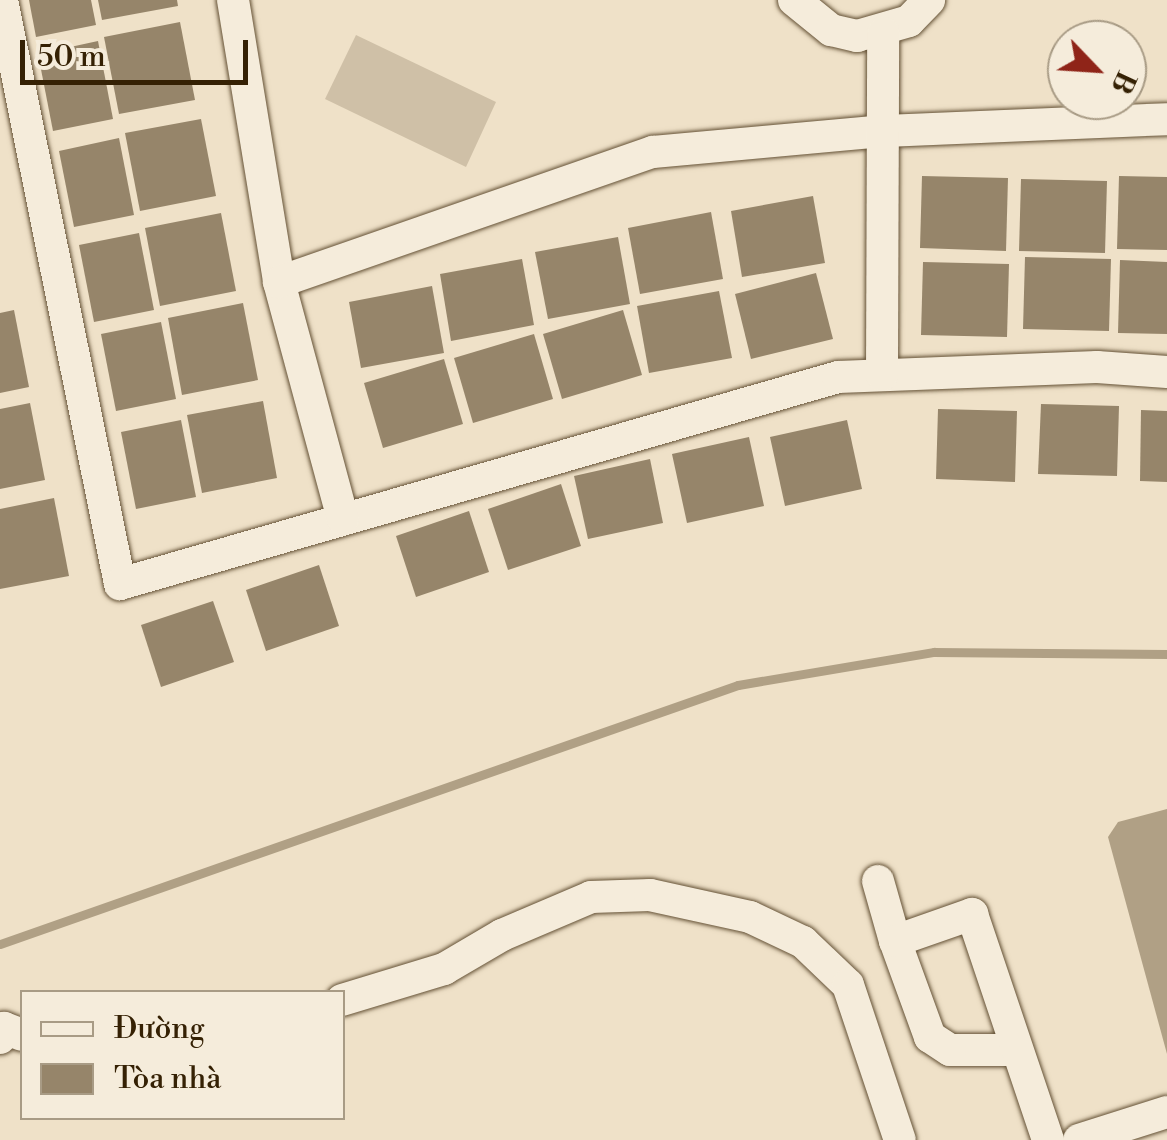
<!DOCTYPE html>
<meta charset="utf-8">
<style>
body{margin:0}
#map{position:relative;width:1167px;height:1140px;overflow:hidden;background:#efe1c8;font-family:"Libre Bodoni",serif}
div>[style]{position:absolute}
[style*='--x']{left:calc(var(--x)*1px);top:calc(var(--y)*1px);width:calc(var(--w)*1px);rotate:calc(var(--a)*1deg)}
.green>*{inset:0;background:#cfc0a7}
.water>*{inset:0;background:#b0a085}
.stream>*{height:9px;margin:-4.5px;padding:0 4.5px;transform-origin:4.5px;border-radius:4.5px;background:#b0a085}
.building>*{inset:0;background:#96856a}
.roads{filter:drop-shadow(0 0 2px #645135) drop-shadow(0 0 2px #645135)}
.street>*{height:32px;margin:-16px;padding:0 16px;transform-origin:16px;border-radius:16px;background:#f5ecdb}
span{translate:-50% -50%;white-space:nowrap;text-align:center;line-height:1.15;-webkit-text-stroke:8px #f5ecdb;paint-order:stroke}
.legend{position:absolute;left:20px;top:990px;width:325px;height:130px;box-sizing:border-box;background:#f5ecdb;border:2px solid #a89b85;margin:0;padding:12px 18px;list-style:none;font-size:30px;color:#352104}
.legend li{display:flex;align-items:center;gap:20px;height:50px}
.legend b{width:50px;border:2px solid #a89b85}
.north{position:absolute;left:1047px;top:20px;width:100px;height:100px;box-sizing:border-box;background:#f5ecdb;border:2px solid #a89b85;border-radius:50%;rotate:115deg;font-size:28px;font-weight:700;line-height:40px;text-align:center;color:#352104}
.north::after{content:'';display:block;margin:auto;width:35px;height:45px;background:#8f2418;clip-path:polygon(50% 0,100% 100%,50% 72%,0 100%)}
.scale{position:absolute;left:20px;top:40px;width:228px;height:45px;box-sizing:border-box;border:5px solid #352104;border-top:0;padding-left:12px;font-size:30px;line-height:35px;white-space:nowrap;color:#352104;-webkit-text-stroke:8px #f5ecdb;paint-order:stroke}
</style>
<div id="map">
<div class="green">
<i style="clip-path:polygon(356px 35px,496px 102px,466px 167px,325px 99px)"></i>
</div>
<div class="water">
<i style="clip-path:polygon(1167px 809px,1167px 1054px,1108px 837px,1118px 822px)"></i>
</div>
<div class="stream">
<i style="--x:0;--y:944;--w:782;--a:-19.34"></i>
<i style="--x:738;--y:685;--w:199;--a:-9.6"></i>
<i style="--x:934;--y:652;--w:233;--a:0.5"></i>
</div>
<div class="building">
<i style="clip-path:polygon(29px 0,91px 0,96px 25px,36px 37px)"></i>
<i style="clip-path:polygon(98px 0,177px 0,178px 6px,102px 20px)"></i>
<i style="clip-path:polygon(180px 22px,195px 100px,119px 114px,104px 37px)"></i>
<i style="clip-path:polygon(98px 41px,113px 119px,53px 131px,38px 54px)"></i>
<i style="clip-path:polygon(201px 119px,216px 196px,140px 211px,125px 133px)"></i>
<i style="clip-path:polygon(119px 138px,134px 215px,74px 227px,59px 151px)"></i>
<i style="clip-path:polygon(922px 176px,1008px 178px,1006px 251px,920px 248px)"></i>
<i style="clip-path:polygon(1119px 176px,1167px 177px,1167px 250px,1117px 249px)"></i>
<i style="clip-path:polygon(1021px 179px,1107px 181px,1105px 253px,1019px 251px)"></i>
<i style="clip-path:polygon(813px 196px,825px 263px,742px 277px,731px 211px)"></i>
<i style="clip-path:polygon(711px 212px,723px 279px,640px 294px,628px 228px)"></i>
<i style="clip-path:polygon(221px 213px,236px 291px,160px 306px,145px 228px)"></i>
<i style="clip-path:polygon(139px 233px,154px 310px,94px 322px,79px 245px)"></i>
<i style="clip-path:polygon(618px 237px,630px 304px,548px 319px,535px 252px)"></i>
<i style="clip-path:polygon(1025px 257px,1111px 259px,1109px 331px,1023px 329px)"></i>
<i style="clip-path:polygon(522px 259px,534px 325px,451px 341px,440px 274px)"></i>
<i style="clip-path:polygon(1120px 260px,1167px 262px,1167px 334px,1118px 333px)"></i>
<i style="clip-path:polygon(923px 262px,1009px 264px,1007px 337px,921px 335px)"></i>
<i style="clip-path:polygon(816px 273px,833px 339px,751px 359px,735px 294px)"></i>
<i style="clip-path:polygon(432px 286px,444px 353px,361px 368px,349px 302px)"></i>
<i style="clip-path:polygon(719px 291px,732px 358px,649px 373px,637px 306px)"></i>
<i style="clip-path:polygon(243px 303px,258px 380px,182px 395px,168px 318px)"></i>
<i style="clip-path:polygon(14px 310px,29px 387px,0 393px,0 313px)"></i>
<i style="clip-path:polygon(623px 310px,642px 375px,562px 399px,543px 334px)"></i>
<i style="clip-path:polygon(161px 322px,176px 399px,116px 411px,101px 334px)"></i>
<i style="clip-path:polygon(534px 334px,553px 399px,473px 423px,454px 358px)"></i>
<i style="clip-path:polygon(444px 359px,463px 424px,383px 448px,364px 383px)"></i>
<i style="clip-path:polygon(263px 401px,277px 478px,202px 493px,187px 415px)"></i>
<i style="clip-path:polygon(30px 403px,45px 480px,0 489px,0 409px)"></i>
<i style="clip-path:polygon(1041px 404px,1119px 406px,1117px 476px,1038px 474px)"></i>
<i style="clip-path:polygon(938px 409px,1017px 411px,1015px 482px,936px 479px)"></i>
<i style="clip-path:polygon(1141px 410px,1167px 411px,1167px 482px,1140px 481px)"></i>
<i style="clip-path:polygon(181px 420px,196px 497px,136px 509px,121px 432px)"></i>
<i style="clip-path:polygon(847px 420px,862px 489px,785px 506px,770px 437px)"></i>
<i style="clip-path:polygon(749px 437px,764px 506px,687px 523px,672px 454px)"></i>
<i style="clip-path:polygon(650px 459px,663px 523px,588px 539px,574px 476px)"></i>
<i style="clip-path:polygon(561px 484px,581px 546px,508px 570px,488px 509px)"></i>
<i style="clip-path:polygon(54px 498px,69px 576px,0 589px,0 509px)"></i>
<i style="clip-path:polygon(469px 511px,489px 572px,416px 597px,396px 536px)"></i>
<i style="clip-path:polygon(319px 565px,339px 626px,266px 651px,246px 590px)"></i>
<i style="clip-path:polygon(213px 601px,234px 662px,161px 687px,141px 625px)"></i>
</div>
<div class="roads">
<div class="street">
<i style="--x:2;--y:0;--w:596;--a:78.58"></i>
<i style="--x:120;--y:584;--w:747;--a:-16.08"></i>
<i style="--x:838;--y:377;--w:259;--a:-2.2"></i>
<i style="--x:1097;--y:367;--w:70;--a:4.1"></i>
<i style="--x:233;--y:0;--w:286;--a:80.7"></i>
<i style="--x:279;--y:282;--w:246;--a:74.9"></i>
<i style="--x:794;--y:0;--w:48;--a:39"></i>
<i style="--x:831;--y:30;--w:27;--a:13"></i>
<i style="--x:857;--y:36;--w:54;--a:-16.1"></i>
<i style="--x:909;--y:21;--w:29;--a:-46"></i>
<i style="--x:279;--y:282;--w:396;--a:-19.2"></i>
<i style="--x:653;--y:152;--w:233;--a:-5.2"></i>
<i style="--x:885;--y:131;--w:282;--a:-2.4"></i>
<i style="--x:882;--y:375;--w:342;--a:-89.8"></i>
<i style="--x:878;--y:881;--w:62;--a:74.2"></i>
<i style="--x:342;--y:1000;--w:107;--a:-16.9"></i>
<i style="--x:444;--y:969;--w:67;--a:-30.4"></i>
<i style="--x:502;--y:935;--w:97;--a:-23.1"></i>
<i style="--x:591;--y:897;--w:59;--a:-1.9"></i>
<i style="--x:650;--y:895;--w:102;--a:12.4"></i>
<i style="--x:750;--y:917;--w:59;--a:25.3"></i>
<i style="--x:803;--y:942;--w:62;--a:43.7"></i>
<i style="--x:848;--y:985;--w:163;--a:71.5"></i>
<i style="--x:0;--y:1038;--w:11;--a:-68"></i>
<i style="--x:4;--y:1028;--w:19;--a:21"></i>
<i style="--x:1015;--y:1050;--w:65;--a:180"></i>
<i style="--x:950;--y:1050;--w:24;--a:-147"></i>
<i style="--x:930;--y:1037;--w:102;--a:-110"></i>
<i style="--x:895;--y:941;--w:82;--a:-19.3"></i>
<i style="--x:972;--y:914;--w:238;--a:71.4"></i>
<i style="--x:1079;--y:1140;--w:92;--a:-17.7"></i>
</div>
</div>
<ul class="legend">
<li><b style="height:12px;background:#f5ecdb"></b>Đường</li>
<li><b style="height:28px;background:#96856a"></b>Tòa nhà</li>
</ul>
<div class="north">B</div>
<div class="scale">50 m</div>
</div>
